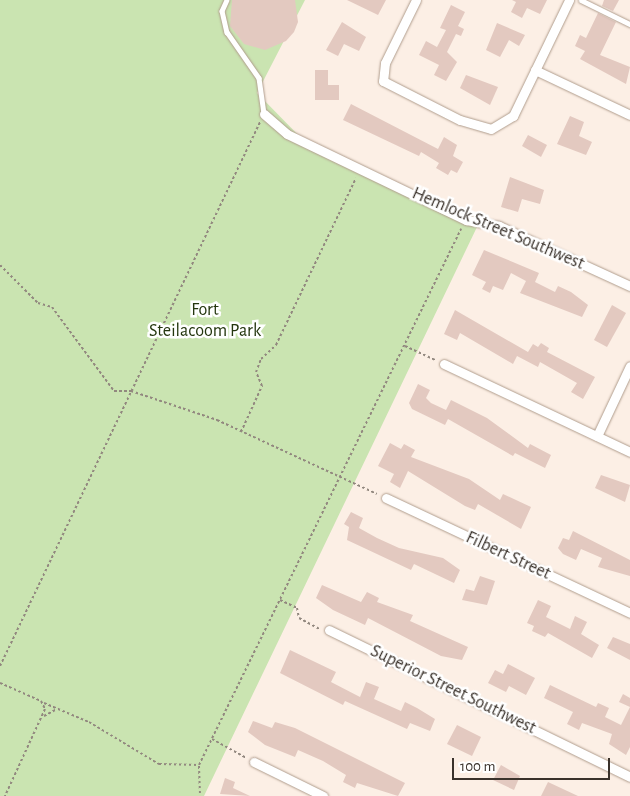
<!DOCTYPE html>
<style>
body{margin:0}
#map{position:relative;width:630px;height:796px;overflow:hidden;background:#fcefe5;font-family:"Alegreya Sans",sans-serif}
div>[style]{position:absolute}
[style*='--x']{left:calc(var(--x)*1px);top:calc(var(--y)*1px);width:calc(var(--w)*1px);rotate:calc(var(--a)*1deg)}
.green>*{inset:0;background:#cae4b1}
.building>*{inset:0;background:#e3c9c0}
.path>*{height:2px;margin-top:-1px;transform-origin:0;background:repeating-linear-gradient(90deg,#92887f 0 2.5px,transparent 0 5px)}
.roads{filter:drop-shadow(0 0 1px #b09d8d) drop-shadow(0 0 1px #b09d8d)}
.service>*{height:4.5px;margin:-2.25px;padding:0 2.25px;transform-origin:2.25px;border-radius:2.25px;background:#fff}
.minor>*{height:9px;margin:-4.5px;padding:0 4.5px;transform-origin:4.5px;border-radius:4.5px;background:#fff}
span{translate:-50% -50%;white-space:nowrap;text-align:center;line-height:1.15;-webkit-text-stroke:5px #fff;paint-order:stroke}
.street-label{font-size:18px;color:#3a322b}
.park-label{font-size:18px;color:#24360e}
.scale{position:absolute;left:452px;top:758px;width:158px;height:22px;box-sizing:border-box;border:2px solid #3a322b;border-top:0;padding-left:6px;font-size:15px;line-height:18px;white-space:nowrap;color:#3a322b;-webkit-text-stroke:4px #fff;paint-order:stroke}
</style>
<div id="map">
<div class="green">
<i style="clip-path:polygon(0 0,305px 0,257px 93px,307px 144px,477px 227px,204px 796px,0 796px)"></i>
</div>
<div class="building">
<i style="clip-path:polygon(232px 0,295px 0,298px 22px,294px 32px,286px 41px,265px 50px,244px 44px,230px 26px)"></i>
<i style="clip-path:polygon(347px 0,386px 0,378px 15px)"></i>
<i style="clip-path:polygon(512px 0,547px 0,540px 14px,527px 8px,522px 18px,511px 12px,516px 2px)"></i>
<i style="clip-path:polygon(604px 0,619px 0,613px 11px,602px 6px)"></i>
<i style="clip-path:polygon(451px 5px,465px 12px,458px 26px,464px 29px,461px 36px,456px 34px,447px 52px,457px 62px,446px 81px,434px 75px,439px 65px,419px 55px,426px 41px,437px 47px,446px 30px,440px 28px)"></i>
<i style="clip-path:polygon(598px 13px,616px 22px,600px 55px,630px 67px,626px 84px,580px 59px,585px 51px,575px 46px,580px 35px,586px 38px)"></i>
<i style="clip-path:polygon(342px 22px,366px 37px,359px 51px,344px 44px,338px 56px,326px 50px)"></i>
<i style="clip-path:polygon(497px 23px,525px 35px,519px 46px,509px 40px,500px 57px,486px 50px)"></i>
<i style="clip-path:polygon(315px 70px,328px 70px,328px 85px,339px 85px,339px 100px,315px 100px)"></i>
<i style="clip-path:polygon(466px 75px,498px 87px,490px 105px,460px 88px)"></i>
<i style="clip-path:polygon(351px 104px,438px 149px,444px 137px,457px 145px,453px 156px,463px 162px,457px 173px,451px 170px,448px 175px,436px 168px,439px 163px,421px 152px,419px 156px,343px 120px)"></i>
<i style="clip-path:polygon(570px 116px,584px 122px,579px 136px,592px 142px,586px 155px,557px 144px)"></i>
<i style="clip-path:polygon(528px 135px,547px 145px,541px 157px,522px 146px)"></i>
<i style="clip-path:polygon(510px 177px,544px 190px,540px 204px,522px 199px,518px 212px,501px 207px)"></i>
<i style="clip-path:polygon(484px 250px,539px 273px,535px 282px,555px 292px,558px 286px,571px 292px,588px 305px,582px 317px,520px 293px,526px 281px,511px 273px,503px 290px,493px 286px,490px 293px,482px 289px,486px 282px,472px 275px)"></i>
<i style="clip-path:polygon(612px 305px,626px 313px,607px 347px,594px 340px)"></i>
<i style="clip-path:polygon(455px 310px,528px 352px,533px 344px,538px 347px,541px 343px,549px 348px,547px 352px,595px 377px,583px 399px,571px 392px,577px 383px,540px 362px,538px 367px,517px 356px,513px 364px,460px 333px,457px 340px,444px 334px)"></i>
<i style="clip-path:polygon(418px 384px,430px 390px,426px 398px,431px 403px,446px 410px,451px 400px,487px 418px,528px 448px,530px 444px,551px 455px,545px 468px,515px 453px,513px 456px,448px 419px,445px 425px,412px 409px,409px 403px)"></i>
<i style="clip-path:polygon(390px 443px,401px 449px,404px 444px,415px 450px,411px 457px,469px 479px,500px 500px,503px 494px,531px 507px,521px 529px,478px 504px,475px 510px,465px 506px,408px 471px,400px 488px,390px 482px,394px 474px,378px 466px)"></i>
<i style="clip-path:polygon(601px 475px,630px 485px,625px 502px,595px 488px)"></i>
<i style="clip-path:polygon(351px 512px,363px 518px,359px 528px,377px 538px,399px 548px,443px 558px,460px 570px,454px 583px,414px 564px,411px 570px,347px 540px,349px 527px,344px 524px)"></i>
<i style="clip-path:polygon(573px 531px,630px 560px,630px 576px,598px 567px,602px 558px,581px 549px,576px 560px,563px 554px,558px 548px,563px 538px,569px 540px)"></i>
<i style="clip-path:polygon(480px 576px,495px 581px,487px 605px,462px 600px,466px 589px,474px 591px)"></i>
<i style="clip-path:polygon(322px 585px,361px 602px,367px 592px,379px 598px,377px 602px,413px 615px,410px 621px,468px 647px,462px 660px,441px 656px,368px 618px,365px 625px,333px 610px,316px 598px)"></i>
<i style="clip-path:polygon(538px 600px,551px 606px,546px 617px,570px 629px,575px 616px,587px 622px,581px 634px,599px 645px,592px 658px,548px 633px,545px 637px,532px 631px,534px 626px,527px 623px)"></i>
<i style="clip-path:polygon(613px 637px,630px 644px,630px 660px,607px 648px)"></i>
<i style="clip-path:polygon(290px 650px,336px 672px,331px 682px,360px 697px,366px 682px,379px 687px,374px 699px,401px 711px,405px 702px,417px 708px,435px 719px,430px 731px,410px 723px,407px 729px,345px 701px,343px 705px,280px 673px)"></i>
<i style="clip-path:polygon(508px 664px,535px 678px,526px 695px,509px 686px,506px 692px,488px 683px,495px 670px,503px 674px)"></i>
<i style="clip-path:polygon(550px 685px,596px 707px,598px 703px,609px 708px,605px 717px,621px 725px,630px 707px,619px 702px,623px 694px,630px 698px,630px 747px,626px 755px,609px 744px,612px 734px,582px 723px,579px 730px,567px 724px,573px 712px,544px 698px)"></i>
<i style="clip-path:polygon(253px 721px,272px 728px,275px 722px,295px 728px,405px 783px,398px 796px,357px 783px,355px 788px,343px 782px,346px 775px,323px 761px,298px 750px,295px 757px,265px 745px,248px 732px)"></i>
<i style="clip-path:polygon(457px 725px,481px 737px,472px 756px,447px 744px)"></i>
<i style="clip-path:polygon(501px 765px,520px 776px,514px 790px,493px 780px)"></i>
<i style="clip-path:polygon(225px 778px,235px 782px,233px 788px,250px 796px,220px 794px)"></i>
<i style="clip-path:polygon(548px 782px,578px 796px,541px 796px)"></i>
</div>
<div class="path">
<i style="--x:0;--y:265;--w:54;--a:45"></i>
<i style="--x:38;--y:303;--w:15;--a:16"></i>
<i style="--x:52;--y:307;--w:104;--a:53.6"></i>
<i style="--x:114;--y:391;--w:17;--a:0"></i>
<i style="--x:131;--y:391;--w:91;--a:18.6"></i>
<i style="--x:217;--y:420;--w:176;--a:24.8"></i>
<i style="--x:405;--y:346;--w:33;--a:25"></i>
<i style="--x:241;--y:432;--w:51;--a:-65.5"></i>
<i style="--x:262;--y:386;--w:15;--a:-113"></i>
<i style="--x:256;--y:372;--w:14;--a:-69"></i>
<i style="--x:261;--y:359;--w:21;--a:-43"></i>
<i style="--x:276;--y:345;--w:185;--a:-64.4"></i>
<i style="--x:280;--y:600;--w:19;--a:25"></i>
<i style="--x:297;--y:608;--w:10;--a:79"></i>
<i style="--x:299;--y:618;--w:24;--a:28"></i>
<i style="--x:0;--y:666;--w:603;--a:-64.45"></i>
<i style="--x:0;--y:683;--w:45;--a:23.7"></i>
<i style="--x:41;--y:701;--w:9;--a:63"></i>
<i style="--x:45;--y:709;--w:96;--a:114.7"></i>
<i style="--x:44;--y:703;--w:49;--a:22.9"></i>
<i style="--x:89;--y:722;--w:82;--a:31"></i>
<i style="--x:159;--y:764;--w:40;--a:1.4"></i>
<i style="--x:199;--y:765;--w:597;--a:-63.95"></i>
<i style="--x:44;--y:716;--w:15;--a:-28"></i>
<i style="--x:212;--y:739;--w:38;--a:29"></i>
<i style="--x:199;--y:766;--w:30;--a:88"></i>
</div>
<div class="roads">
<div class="service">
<i style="--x:227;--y:0;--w:12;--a:114"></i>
<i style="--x:222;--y:11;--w:22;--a:77"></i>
<i style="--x:227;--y:32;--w:56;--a:55.2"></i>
<i style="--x:259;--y:78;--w:36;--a:82"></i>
<i style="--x:581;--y:0;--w:55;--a:26.1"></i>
</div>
<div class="minor">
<i style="--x:416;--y:0;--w:70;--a:116.2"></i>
<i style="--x:385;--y:63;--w:18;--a:96"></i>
<i style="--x:383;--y:81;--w:86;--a:26.9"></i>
<i style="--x:460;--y:120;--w:32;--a:16"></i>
<i style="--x:491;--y:129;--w:26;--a:-31"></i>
<i style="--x:513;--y:116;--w:129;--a:-64.2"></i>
<i style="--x:535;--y:70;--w:105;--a:25.3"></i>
<i style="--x:264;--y:114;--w:30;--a:41"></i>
<i style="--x:287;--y:134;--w:199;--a:25.7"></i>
<i style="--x:466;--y:220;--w:34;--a:10"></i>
<i style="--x:499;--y:226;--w:144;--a:24.6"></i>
<i style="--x:444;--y:364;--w:206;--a:25.3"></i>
<i style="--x:597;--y:436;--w:77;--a:-64.8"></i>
<i style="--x:386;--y:498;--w:270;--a:25.2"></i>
<i style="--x:329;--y:630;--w:335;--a:26"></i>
<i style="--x:254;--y:762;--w:77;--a:26.2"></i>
</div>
</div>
<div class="street-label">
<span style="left:498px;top:229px;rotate:23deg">Hemlock Street Southwest</span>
<span style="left:508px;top:556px;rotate:25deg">Filbert Street</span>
<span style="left:453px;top:690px;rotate:26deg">Superior Street Southwest</span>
</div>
<div class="park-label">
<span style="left:205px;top:321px">Fort<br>Steilacoom Park</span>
</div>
<div class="scale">100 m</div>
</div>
